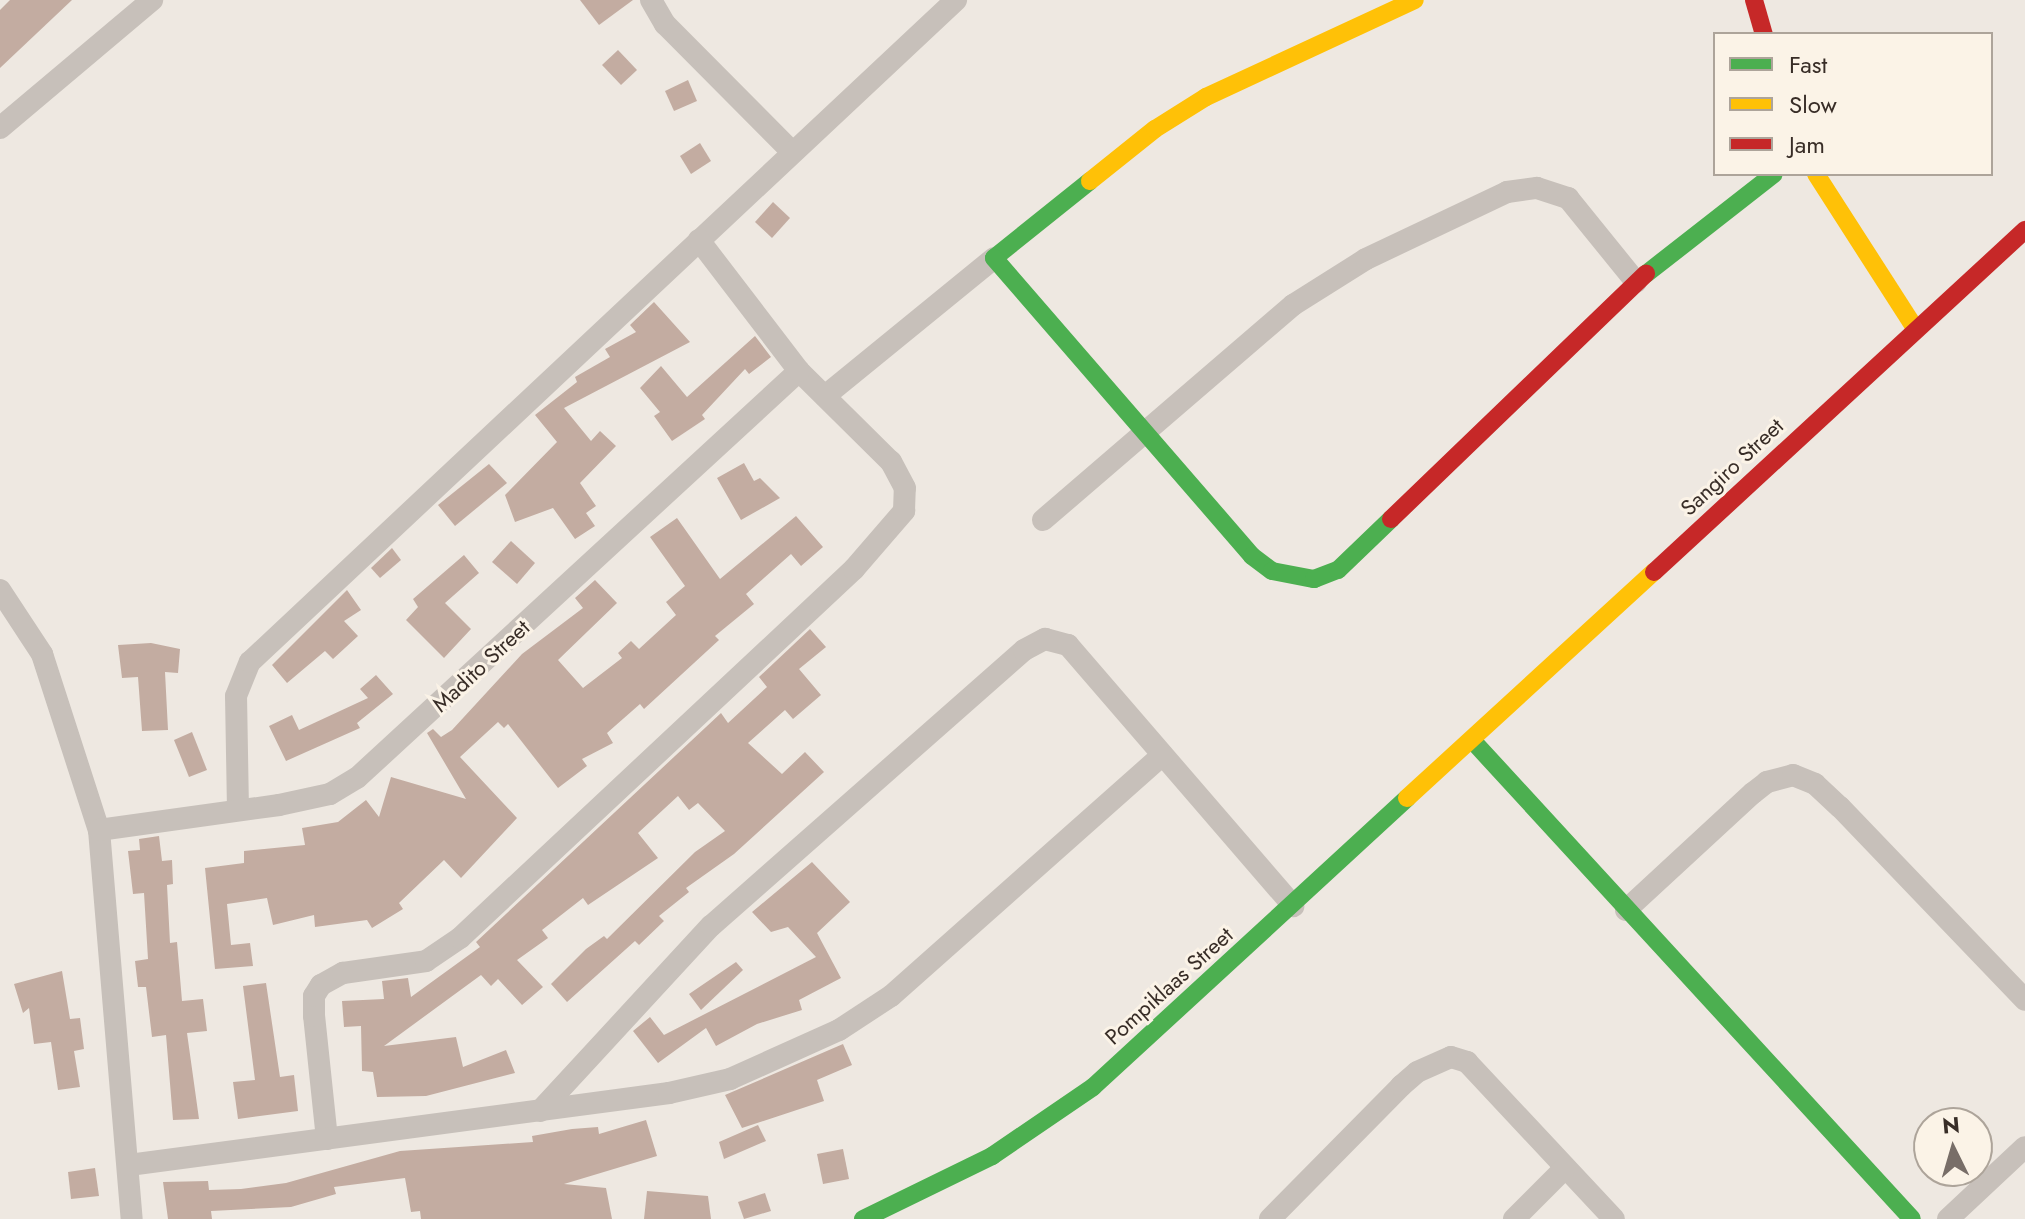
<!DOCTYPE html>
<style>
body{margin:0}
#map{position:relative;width:2025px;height:1219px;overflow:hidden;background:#eee8e1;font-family:Jost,sans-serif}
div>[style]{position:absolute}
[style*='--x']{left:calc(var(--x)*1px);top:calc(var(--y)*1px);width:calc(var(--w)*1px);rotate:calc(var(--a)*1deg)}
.building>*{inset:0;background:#c3aca1}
.street>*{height:22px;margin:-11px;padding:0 11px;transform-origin:11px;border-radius:11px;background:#c7c0ba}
.fast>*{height:18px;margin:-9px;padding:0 9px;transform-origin:9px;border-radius:9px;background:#4caf50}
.slow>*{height:18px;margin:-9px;padding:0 9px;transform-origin:9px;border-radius:9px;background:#ffc107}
.jam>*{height:18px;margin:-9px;padding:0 9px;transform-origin:9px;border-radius:9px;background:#c62828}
span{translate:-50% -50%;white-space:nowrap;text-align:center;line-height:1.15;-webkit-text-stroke:6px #fbf3e7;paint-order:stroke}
.street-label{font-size:22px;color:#382d27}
.legend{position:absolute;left:1713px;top:32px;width:280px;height:144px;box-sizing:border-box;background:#fbf3e7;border:2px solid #ada49a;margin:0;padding:10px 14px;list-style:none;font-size:24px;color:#382d27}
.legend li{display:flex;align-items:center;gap:16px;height:40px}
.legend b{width:40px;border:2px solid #ada49a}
.north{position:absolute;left:1913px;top:1107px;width:80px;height:80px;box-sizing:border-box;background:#fbf3e7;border:2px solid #ada49a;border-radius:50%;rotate:355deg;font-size:22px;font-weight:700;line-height:32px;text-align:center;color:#382d27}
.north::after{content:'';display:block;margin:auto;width:28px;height:36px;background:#786e68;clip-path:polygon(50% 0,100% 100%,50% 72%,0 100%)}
</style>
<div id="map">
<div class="building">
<i style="clip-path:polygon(10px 0,72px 0,0 68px,0 10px)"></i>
<i style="clip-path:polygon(580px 0,633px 0,599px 25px)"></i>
<i style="clip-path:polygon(618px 50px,637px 70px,621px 85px,602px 65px)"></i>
<i style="clip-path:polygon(688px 80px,697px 101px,674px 111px,665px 91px)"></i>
<i style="clip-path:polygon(700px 143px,711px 161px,691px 174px,680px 156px)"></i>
<i style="clip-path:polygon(773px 202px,790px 218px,772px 238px,755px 222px)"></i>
<i style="clip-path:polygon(654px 302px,690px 342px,564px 408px,591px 441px,600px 431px,616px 446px,580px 483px,596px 506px,586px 513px,595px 526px,575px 539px,553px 508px,515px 522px,505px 495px,557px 442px,535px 415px,577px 382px,575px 377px,610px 357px,605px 349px,636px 332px,630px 325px)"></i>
<i style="clip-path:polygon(755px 336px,771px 357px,749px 374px,745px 369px,702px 415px,705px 419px,672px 441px,654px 416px,660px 412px,640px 388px,661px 366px,687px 397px)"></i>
<i style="clip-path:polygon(744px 463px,754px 481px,760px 478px,780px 498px,741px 520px,717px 478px)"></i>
<i style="clip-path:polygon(489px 464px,507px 483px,455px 526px,438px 505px)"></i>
<i style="clip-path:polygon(796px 516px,823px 547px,801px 566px,791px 554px,746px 594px,754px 604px,715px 636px,719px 640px,644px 709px,640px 704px,607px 733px,613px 743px,582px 759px,587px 766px,558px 788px,508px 724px,504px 728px,498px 722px,460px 757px,517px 818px,461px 878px,444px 860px,399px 903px,403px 909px,372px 928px,367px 920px,315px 927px,314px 915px,273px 925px,267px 898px,227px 904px,231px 945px,250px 943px,253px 966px,215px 969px,205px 868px,244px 863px,244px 851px,305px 845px,302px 828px,338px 822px,366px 800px,379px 817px,391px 777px,466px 799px,427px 733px,433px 729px,441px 737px,452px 730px,522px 654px,583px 608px,575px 598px,595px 580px,617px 603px,558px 660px,583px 688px,622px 658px,618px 653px,631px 641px,639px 649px,676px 615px,666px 602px,685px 586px,650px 537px,677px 518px,720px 579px)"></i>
<i style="clip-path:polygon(511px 541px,535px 563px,517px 584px,492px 562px)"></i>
<i style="clip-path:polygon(392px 548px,401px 560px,380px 578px,371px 568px)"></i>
<i style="clip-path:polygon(464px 555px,479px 573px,445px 603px,471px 629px,444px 658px,406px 620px,418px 607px,413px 599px)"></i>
<i style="clip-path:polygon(347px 590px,361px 610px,344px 621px,358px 636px,333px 659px,325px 651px,287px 683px,272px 665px)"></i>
<i style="clip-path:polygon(810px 629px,826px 647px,799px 669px,821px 695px,793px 719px,785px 710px,748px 743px,782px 774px,805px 752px,824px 772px,734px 854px,686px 888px,689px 892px,659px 916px,664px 921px,639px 945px,635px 941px,567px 1002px,551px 984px,586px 949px,604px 936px,607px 939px,695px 852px,725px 831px,698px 803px,689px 810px,678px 796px,638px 833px,658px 858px,588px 905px,583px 898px,542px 930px,548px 938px,517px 960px,543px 987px,522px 1005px,498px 979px,491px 986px,481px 975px,384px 1046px,456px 1037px,463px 1067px,506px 1050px,515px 1073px,426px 1096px,377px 1097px,373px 1072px,362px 1071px,361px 1026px,344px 1027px,342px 1001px,384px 999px,382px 981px,408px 978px,411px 997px,480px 947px,476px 942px,721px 713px,728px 723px,767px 687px,759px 677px)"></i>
<i style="clip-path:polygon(151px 643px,180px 649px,178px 673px,165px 672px,168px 730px,142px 731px,138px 677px,122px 678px,118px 645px)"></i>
<i style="clip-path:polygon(376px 675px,393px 694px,357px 723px,360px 728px,286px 761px,269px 726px,292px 715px,299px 730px,368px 698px,360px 689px)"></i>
<i style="clip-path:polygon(192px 732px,207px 770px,189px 777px,174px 740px)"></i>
<i style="clip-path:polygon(159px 836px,162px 861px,172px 860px,173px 884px,167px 885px,170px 943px,177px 942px,182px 1001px,203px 999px,207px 1031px,187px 1033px,199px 1119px,173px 1120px,166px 1035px,152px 1037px,146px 987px,138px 987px,135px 961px,148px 959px,144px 893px,133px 894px,128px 851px,140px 850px,139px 839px)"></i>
<i style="clip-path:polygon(812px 862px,850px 902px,817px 933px,841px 978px,799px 1000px,802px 1010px,757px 1024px,716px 1046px,706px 1028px,658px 1063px,633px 1031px,650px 1017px,664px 1035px,816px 957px,788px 927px,771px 932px,752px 912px)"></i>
<i style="clip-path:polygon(736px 962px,743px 970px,701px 1010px,689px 994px)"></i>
<i style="clip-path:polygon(62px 971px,70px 1019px,80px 1018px,84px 1049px,74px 1051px,80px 1087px,58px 1090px,51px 1042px,34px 1044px,29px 1008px,23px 1013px,14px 984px)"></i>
<i style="clip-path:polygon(266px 983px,280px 1077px,294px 1075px,298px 1111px,238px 1119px,233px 1082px,255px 1080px,243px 986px)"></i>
<i style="clip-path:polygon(843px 1044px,852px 1065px,817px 1080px,824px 1101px,742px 1128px,725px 1095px)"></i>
<i style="clip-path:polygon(646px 1120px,657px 1156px,564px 1184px,606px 1188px,612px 1219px,421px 1219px,420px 1211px,411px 1212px,405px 1178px,334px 1187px,336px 1194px,291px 1207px,211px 1211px,212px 1219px,168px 1219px,163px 1182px,208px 1181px,209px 1190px,241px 1189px,286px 1183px,400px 1151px,533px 1142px,532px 1136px,572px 1129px,598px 1127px,599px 1134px)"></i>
<i style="clip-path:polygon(758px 1125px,766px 1141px,724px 1159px,719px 1142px)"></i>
<i style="clip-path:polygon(843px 1149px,849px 1179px,823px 1184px,817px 1154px)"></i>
<i style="clip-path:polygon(95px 1168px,99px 1196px,71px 1199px,68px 1172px)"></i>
<i style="clip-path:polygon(647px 1191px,708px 1196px,711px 1219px,644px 1219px)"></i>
<i style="clip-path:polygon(765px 1193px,771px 1211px,744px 1219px,738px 1202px)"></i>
</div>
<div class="street">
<i style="--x:651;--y:0;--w:28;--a:60"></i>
<i style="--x:665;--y:24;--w:179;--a:45.2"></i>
<i style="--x:0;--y:128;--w:199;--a:-40.1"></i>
<i style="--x:825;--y:396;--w:218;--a:-39.2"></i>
<i style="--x:1043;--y:520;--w:330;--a:-40.7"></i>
<i style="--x:1293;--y:305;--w:86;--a:-32.2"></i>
<i style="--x:1366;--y:259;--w:156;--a:-25.4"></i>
<i style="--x:1507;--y:192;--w:30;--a:-8"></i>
<i style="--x:1537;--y:188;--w:33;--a:18"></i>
<i style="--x:1568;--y:198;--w:108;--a:51"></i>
<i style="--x:0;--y:590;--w:77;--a:56.7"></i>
<i style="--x:42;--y:654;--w:185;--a:72.1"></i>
<i style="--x:99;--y:830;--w:390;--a:85.2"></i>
<i style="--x:238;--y:810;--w:114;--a:-91"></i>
<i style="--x:236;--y:696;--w:37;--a:-68"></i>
<i style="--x:250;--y:662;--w:968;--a:-43.16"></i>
<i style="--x:99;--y:830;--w:182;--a:-7.9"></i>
<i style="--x:279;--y:805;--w:52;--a:-12.2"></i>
<i style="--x:330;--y:794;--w:31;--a:-31"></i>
<i style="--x:357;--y:778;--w:601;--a:-42.64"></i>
<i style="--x:1626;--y:910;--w:173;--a:-42.7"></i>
<i style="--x:1753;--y:793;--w:18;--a:-38"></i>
<i style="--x:1767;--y:782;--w:27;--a:-15"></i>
<i style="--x:1793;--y:775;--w:24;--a:22"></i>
<i style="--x:1815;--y:784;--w:34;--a:43"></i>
<i style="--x:1840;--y:807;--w:267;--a:46.2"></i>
<i style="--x:540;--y:1111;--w:252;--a:-47.3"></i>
<i style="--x:711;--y:926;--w:417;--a:-41.4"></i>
<i style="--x:1024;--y:650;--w:24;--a:-28"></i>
<i style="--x:1045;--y:639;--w:24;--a:15"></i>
<i style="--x:1068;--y:645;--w:345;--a:49.2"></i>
<i style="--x:327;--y:1139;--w:124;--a:-96"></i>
<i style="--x:314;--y:1016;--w:20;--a:-90"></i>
<i style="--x:314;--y:996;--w:13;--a:-58"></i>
<i style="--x:321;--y:985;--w:25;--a:-29"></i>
<i style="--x:343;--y:973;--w:84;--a:-8.2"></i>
<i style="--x:426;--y:961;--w:41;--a:-34.1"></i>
<i style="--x:460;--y:938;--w:540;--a:-43.12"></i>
<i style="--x:854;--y:569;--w:77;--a:-49.2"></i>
<i style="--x:904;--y:511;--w:23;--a:-88"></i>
<i style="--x:905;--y:488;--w:30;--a:-118"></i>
<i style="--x:891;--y:462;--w:129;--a:-135.3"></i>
<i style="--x:799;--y:371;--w:165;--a:-127.4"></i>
<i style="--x:129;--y:1165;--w:545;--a:-7.59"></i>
<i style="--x:669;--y:1093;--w:63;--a:-12.9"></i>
<i style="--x:730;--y:1079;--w:120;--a:-24.2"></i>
<i style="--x:839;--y:1030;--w:62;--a:-33.2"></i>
<i style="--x:891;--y:996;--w:363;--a:-41.6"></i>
<i style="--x:1270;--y:1219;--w:187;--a:-45.4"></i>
<i style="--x:1401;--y:1086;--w:21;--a:-41"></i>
<i style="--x:1417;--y:1072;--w:37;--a:-24"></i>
<i style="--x:1451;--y:1057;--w:17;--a:17"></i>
<i style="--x:1467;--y:1062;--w:215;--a:46.9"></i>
<i style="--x:1514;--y:1219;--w:71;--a:-45"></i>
<i style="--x:1948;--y:1219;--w:105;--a:-43.1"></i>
</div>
<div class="fast">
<i style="--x:1090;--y:181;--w:123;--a:141.3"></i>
<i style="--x:994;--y:258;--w:394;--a:49.1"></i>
<i style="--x:1252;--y:556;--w:25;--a:37"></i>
<i style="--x:1272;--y:571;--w:43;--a:10.8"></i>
<i style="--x:1314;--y:579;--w:26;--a:-21"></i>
<i style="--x:1338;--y:570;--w:74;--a:-43.9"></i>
<i style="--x:1646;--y:274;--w:162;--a:-38"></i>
<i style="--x:1472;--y:740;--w:650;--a:47.43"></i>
<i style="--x:863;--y:1219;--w:144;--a:-26"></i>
<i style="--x:992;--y:1156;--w:122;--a:-34.3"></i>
<i style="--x:1093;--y:1087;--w:427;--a:-42.6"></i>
</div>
<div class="slow">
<i style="--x:1816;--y:174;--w:185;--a:57.3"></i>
<i style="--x:1090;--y:181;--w:83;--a:-38.7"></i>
<i style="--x:1155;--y:129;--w:60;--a:-32.1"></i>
<i style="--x:1206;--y:97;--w:230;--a:-24.9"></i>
<i style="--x:1407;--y:798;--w:335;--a:-42.5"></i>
</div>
<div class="jam">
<i style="--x:1754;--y:0;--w:35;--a:74"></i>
<i style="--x:1391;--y:519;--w:354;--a:-43.9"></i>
<i style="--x:1654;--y:572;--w:505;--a:-42.67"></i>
</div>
<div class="street-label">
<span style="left:1732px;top:467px;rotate:-43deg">Sangiro Street</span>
<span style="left:481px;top:666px;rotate:-43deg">Madito Street</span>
<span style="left:1169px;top:986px;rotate:-42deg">Pompiklaas Street</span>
</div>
<ul class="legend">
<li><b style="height:10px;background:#4caf50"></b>Fast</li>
<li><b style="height:10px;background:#ffc107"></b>Slow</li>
<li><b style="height:10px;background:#c62828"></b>Jam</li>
</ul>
<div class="north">N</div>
</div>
